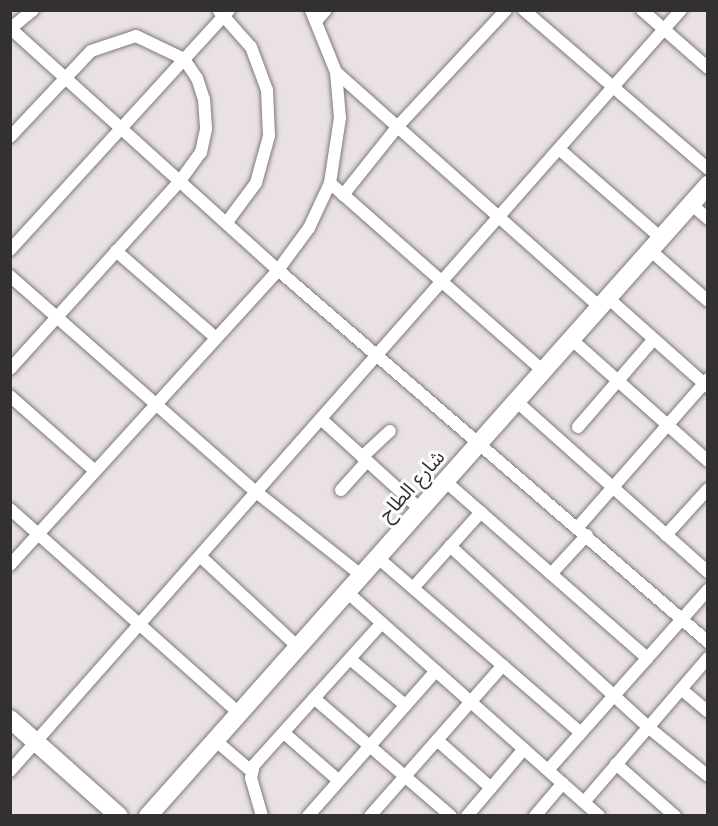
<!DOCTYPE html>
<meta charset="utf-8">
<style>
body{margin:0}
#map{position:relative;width:718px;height:826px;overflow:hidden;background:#e9e1e2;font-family:Quicksand,"Noto Sans Arabic",sans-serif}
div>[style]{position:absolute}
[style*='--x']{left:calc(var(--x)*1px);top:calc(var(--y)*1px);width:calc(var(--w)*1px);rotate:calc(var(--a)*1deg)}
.roads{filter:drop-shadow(0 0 2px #7f7878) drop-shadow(0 0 2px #7f7878)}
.street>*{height:12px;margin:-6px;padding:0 6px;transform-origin:6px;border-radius:6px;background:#fff}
.secondary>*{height:18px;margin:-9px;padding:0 9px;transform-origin:9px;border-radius:9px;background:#fff}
span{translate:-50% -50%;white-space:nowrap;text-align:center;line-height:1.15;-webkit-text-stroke:6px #fff;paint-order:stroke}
.street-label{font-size:20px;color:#333030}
.frame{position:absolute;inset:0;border:12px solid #333030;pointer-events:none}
</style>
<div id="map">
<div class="roads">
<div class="street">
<i style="--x:524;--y:10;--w:243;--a:40.8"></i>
<i style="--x:642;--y:10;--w:88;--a:41.3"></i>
<i style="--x:219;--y:11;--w:48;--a:48.4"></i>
<i style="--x:251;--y:47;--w:46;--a:69.6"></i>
<i style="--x:267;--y:90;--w:46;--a:87.5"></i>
<i style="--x:269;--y:136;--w:49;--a:105.5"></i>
<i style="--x:256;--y:183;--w:49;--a:126.6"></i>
<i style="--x:317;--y:20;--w:13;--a:-48"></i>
<i style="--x:10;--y:28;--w:361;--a:42.1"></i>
<i style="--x:278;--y:270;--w:569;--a:40.86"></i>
<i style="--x:11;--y:28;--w:28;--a:-39"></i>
<i style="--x:336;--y:72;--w:353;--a:41.7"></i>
<i style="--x:10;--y:137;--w:118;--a:-46.7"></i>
<i style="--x:91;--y:51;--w:47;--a:-18.4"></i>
<i style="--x:136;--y:36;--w:53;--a:25.6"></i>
<i style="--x:184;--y:59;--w:23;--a:56"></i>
<i style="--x:197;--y:78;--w:22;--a:72"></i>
<i style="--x:204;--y:99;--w:30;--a:86"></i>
<i style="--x:206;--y:129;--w:24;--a:102"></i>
<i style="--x:201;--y:152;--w:37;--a:126"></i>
<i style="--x:179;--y:182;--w:252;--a:132.1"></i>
<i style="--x:559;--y:149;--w:135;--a:41.1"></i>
<i style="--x:330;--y:183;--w:284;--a:41.4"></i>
<i style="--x:343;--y:195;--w:88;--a:-51.4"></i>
<i style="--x:398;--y:126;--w:158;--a:-47"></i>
<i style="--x:691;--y:204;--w:23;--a:41"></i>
<i style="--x:10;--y:250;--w:325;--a:-47.6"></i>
<i style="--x:650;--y:250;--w:77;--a:41.3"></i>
<i style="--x:116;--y:251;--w:131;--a:41"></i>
<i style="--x:10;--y:276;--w:326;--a:41.3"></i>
<i style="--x:255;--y:491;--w:135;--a:38.4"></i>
<i style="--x:608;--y:298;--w:134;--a:41.7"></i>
<i style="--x:571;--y:339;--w:183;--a:41.7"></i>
<i style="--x:10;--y:396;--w:113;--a:41.4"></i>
<i style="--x:516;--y:401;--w:257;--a:41.7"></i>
<i style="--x:321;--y:419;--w:134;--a:42.3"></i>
<i style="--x:578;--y:427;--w:116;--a:-49.2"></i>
<i style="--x:362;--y:457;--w:38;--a:-43"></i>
<i style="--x:445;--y:481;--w:269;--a:41.2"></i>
<i style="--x:341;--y:490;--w:39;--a:-48"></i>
<i style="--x:10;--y:509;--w:307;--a:41.7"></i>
<i style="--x:578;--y:527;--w:197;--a:-48.7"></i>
<i style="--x:666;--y:535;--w:62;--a:-47.6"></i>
<i style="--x:450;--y:546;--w:268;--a:42.4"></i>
<i style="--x:648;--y:727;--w:77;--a:39.2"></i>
<i style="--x:200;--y:556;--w:134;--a:42.9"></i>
<i style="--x:377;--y:557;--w:269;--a:40.8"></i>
<i style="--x:10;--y:565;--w:399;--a:-47.7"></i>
<i style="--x:278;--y:270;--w:52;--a:-53.6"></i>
<i style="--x:309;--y:228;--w:50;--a:-65"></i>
<i style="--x:330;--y:183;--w:66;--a:-81.3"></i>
<i style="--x:340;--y:118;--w:46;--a:-95"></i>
<i style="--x:336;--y:72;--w:67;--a:-112"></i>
<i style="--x:551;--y:574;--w:53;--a:-47.3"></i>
<i style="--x:413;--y:588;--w:102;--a:-48.2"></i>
<i style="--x:347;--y:592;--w:337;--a:41.6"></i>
<i style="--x:350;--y:659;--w:72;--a:39.9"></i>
<i style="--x:681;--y:689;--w:35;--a:40"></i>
<i style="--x:315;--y:699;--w:179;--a:40.7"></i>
<i style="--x:284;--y:733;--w:72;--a:41"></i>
<i style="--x:215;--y:740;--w:48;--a:40.7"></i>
<i style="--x:437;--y:740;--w:72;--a:41.6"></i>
<i style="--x:616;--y:764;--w:79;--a:41.4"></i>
<i style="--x:548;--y:770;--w:241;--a:-48.4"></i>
<i style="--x:10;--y:771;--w:1015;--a:-48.6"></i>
<i style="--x:584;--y:802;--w:190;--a:-49.3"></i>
<i style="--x:262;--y:816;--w:40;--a:-106"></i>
<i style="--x:251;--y:778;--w:13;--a:-77"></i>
<i style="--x:254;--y:765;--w:191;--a:-48"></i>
<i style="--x:308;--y:816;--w:193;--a:-48.6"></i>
<i style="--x:370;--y:816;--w:201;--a:-48.6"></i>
<i style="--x:467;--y:816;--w:88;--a:-49.6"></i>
<i style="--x:535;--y:816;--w:43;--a:-49.7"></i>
</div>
<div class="secondary">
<i style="--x:10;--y:719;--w:146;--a:41.7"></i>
<i style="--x:148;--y:816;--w:844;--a:-48.41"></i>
</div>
</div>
<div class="street-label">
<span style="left:411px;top:485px;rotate:-48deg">شارع الطاح</span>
</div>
<div class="frame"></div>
</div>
